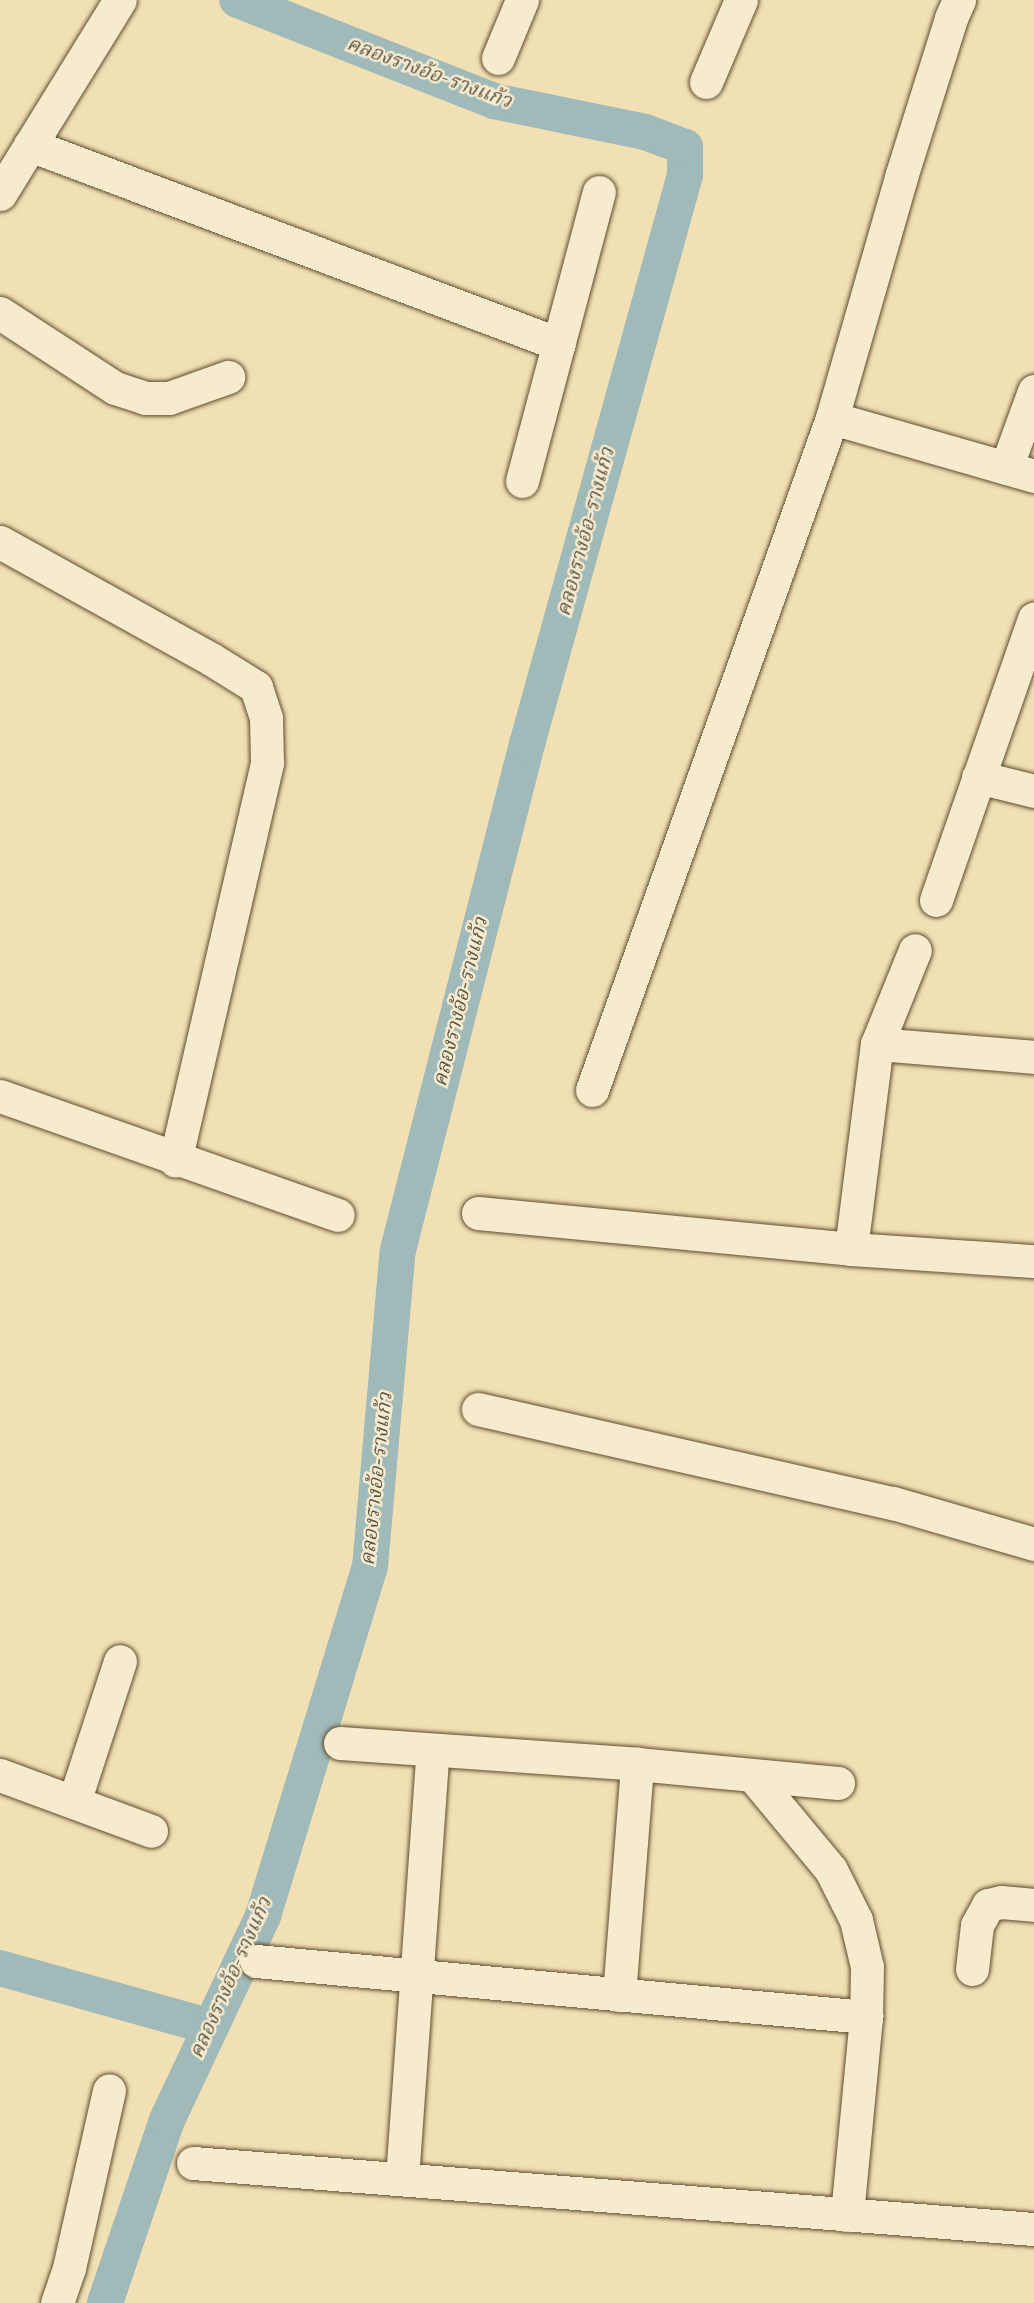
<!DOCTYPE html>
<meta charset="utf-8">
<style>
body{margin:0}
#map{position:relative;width:1034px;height:2303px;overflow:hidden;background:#f2e0b5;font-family:"IM FELL English","Noto Serif Thai",serif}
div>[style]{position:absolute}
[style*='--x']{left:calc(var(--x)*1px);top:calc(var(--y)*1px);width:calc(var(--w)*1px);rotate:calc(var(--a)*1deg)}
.canal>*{height:36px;margin:-18px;padding:0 18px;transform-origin:18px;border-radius:18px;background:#9fbab8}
.roads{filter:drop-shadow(0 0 2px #5f4c2d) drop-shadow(0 0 2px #5f4c2d)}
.minor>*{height:33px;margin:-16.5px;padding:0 16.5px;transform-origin:16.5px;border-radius:16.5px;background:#f7ebcf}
span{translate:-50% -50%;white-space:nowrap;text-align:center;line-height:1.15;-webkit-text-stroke:5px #f7ebcf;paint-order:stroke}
.water-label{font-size:20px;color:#565340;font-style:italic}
</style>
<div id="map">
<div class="canal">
<i style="--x:0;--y:1968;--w:219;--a:15.6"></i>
<i style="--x:105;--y:2303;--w:193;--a:-71.3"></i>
<i style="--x:167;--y:2120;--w:225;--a:-64.8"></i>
<i style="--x:263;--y:1916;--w:365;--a:-73"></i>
<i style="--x:370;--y:1567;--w:318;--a:-85"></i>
<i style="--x:398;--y:1250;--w:522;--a:-75.7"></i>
<i style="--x:527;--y:744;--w:591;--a:-74.48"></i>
<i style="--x:685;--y:175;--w:28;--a:-90"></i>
<i style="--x:685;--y:147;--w:43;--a:-159.4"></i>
<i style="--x:645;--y:132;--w:154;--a:-168.4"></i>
<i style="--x:494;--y:101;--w:276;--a:-158.5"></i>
</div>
<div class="roads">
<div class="minor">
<i style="--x:498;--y:58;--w:63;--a:-67.5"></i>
<i style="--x:706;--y:82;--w:89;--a:-66.9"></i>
<i style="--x:30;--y:145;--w:565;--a:20.62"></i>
<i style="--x:0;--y:194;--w:228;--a:-58.3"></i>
<i style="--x:0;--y:313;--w:137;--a:33.1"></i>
<i style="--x:115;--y:388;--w:32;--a:18"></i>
<i style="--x:145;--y:398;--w:24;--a:0"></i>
<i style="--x:169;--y:398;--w:63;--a:-19.6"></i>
<i style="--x:832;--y:418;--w:210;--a:16"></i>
<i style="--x:1006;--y:468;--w:82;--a:-70"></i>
<i style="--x:522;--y:481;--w:299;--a:-75.1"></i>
<i style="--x:0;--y:542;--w:241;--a:29"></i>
<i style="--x:211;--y:659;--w:53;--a:31.9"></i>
<i style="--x:256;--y:687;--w:33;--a:72"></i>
<i style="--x:266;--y:718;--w:45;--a:88.7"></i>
<i style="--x:267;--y:763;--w:408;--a:103"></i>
<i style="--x:978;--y:777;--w:58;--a:14"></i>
<i style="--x:936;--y:900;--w:298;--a:-70.8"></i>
<i style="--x:877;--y:1044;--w:158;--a:4.7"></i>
<i style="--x:592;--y:1090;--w:714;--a:-70.35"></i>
<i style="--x:832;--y:418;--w:251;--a:-74"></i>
<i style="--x:901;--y:177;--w:167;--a:-72.5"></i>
<i style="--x:951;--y:18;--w:20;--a:-66"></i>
<i style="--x:0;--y:1096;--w:358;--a:19.4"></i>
<i style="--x:478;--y:1213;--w:375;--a:5.5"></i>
<i style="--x:851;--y:1249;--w:183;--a:3.8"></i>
<i style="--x:851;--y:1249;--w:207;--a:-82.8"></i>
<i style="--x:877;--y:1044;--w:101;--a:-68"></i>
<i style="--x:478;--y:1409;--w:426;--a:12.8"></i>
<i style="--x:893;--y:1503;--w:147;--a:16.2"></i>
<i style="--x:340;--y:1743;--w:298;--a:4"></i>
<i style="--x:637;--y:1764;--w:202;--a:5.4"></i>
<i style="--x:0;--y:1775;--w:161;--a:20.3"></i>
<i style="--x:753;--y:1776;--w:122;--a:50.3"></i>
<i style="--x:831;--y:1870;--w:56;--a:63.4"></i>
<i style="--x:856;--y:1920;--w:48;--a:76.8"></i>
<i style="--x:867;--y:1967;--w:50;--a:91.1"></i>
<i style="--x:866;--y:2017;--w:199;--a:95.5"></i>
<i style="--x:74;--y:1802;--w:148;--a:-71.9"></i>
<i style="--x:256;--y:1961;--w:613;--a:5.25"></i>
<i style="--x:972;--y:1969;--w:44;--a:-83.5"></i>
<i style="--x:977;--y:1925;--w:23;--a:-61"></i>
<i style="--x:988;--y:1905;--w:13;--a:-13"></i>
<i style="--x:1001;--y:1902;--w:33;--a:5"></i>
<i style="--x:619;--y:1995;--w:232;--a:-85.5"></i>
<i style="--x:193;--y:2163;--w:844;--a:4.49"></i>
<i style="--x:402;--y:2178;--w:429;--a:-85.9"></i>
<i style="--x:57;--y:2303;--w:37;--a:-71"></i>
<i style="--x:69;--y:2268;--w:182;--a:-77.3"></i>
</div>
</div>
<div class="water-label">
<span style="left:429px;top:73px;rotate:20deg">คลองรางอ้อ-รางแก้ว</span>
<span style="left:586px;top:532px;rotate:-75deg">คลองรางอ้อ-รางแก้ว</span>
<span style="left:461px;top:1002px;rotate:-76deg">คลองรางอ้อ-รางแก้ว</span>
<span style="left:377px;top:1479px;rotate:-84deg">คลองรางอ้อ-รางแก้ว</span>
<span style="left:231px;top:1978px;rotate:-66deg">คลองรางอ้อ-รางแก้ว</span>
</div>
</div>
